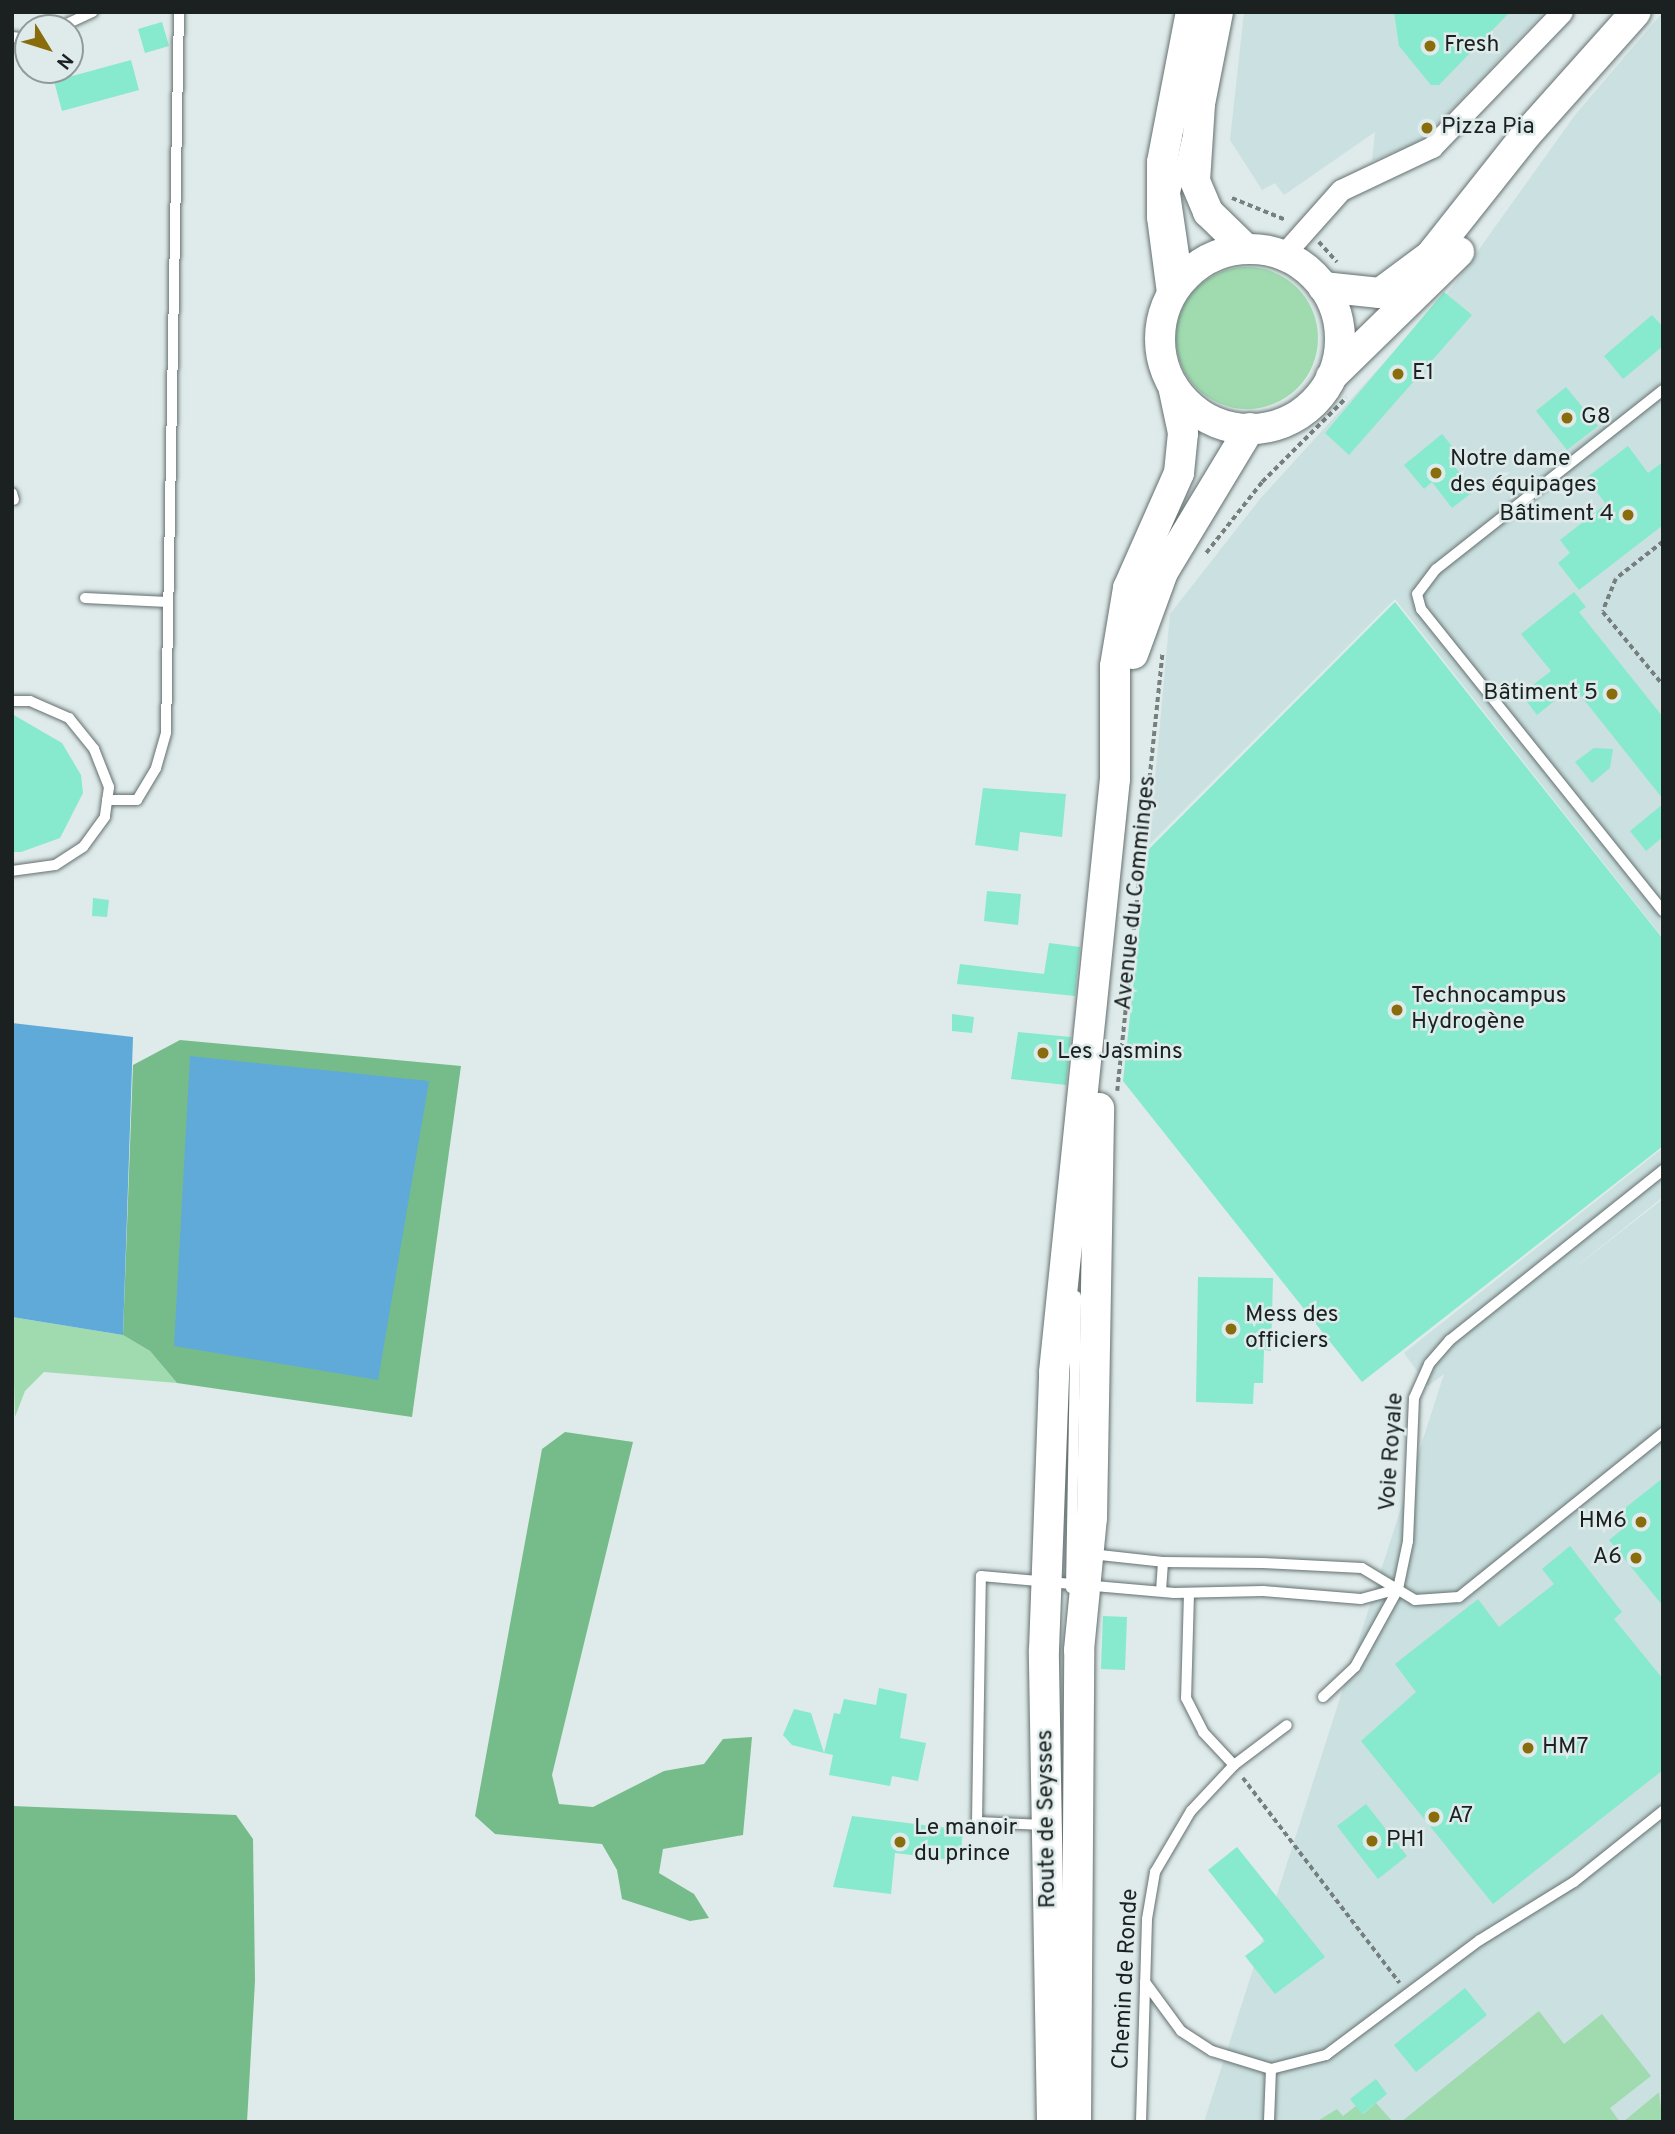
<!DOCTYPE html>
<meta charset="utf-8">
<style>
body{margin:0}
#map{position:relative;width:1675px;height:2134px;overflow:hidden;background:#deebea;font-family:Overpass,sans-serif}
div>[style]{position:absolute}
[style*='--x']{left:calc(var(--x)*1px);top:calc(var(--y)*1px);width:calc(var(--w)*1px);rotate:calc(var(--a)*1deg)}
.built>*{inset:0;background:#cbe0e0}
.green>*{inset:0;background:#a0dbb0}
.round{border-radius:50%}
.forest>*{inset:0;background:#76bc8b}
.water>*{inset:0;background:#5faad8}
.building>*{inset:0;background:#87e9cd}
.path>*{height:3.5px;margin-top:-1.75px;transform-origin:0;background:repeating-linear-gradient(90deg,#767e7e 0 5px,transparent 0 8.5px)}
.roads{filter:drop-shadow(0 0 2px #657070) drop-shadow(0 0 2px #657070)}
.service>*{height:10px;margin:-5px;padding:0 5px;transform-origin:5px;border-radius:5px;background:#fff}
.minor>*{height:21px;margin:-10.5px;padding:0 10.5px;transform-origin:10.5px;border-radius:10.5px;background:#fff}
.secondary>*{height:30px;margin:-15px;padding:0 15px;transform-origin:15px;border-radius:15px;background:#fff}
.secondary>.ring{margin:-15px;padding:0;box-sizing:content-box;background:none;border:30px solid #fff;border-radius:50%}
.dots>*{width:19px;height:19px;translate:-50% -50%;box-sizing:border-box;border:4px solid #deebea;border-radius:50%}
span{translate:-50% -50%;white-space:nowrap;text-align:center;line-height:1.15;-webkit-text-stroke:5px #deebea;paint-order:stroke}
.poi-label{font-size:23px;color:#1b2020}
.left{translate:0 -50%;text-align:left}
.right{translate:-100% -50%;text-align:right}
.street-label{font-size:23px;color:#1b2020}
.frame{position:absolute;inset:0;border:14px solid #1b2020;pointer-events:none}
.north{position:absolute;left:14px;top:14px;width:70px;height:70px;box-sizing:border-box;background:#deebea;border:2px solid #909a99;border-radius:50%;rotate:128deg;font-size:19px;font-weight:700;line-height:28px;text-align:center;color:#1b2020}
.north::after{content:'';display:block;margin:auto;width:24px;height:32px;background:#896c0c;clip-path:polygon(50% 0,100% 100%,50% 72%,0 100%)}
</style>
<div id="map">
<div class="built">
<i style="clip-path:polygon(1244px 12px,1544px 12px,1422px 141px,1372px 161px,1375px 132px,1284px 195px,1275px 183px,1262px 190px,1230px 140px)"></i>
<i style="clip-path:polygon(1663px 12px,1663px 938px,1395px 599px,1149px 845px,1170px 614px,1260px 499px,1450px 290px,1575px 115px)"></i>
<i style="clip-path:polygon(1663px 1148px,1663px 1197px,1563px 1277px,1663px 1199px,1663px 2122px,1204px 2122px,1444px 1374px,1428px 1386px,1404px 1353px)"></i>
</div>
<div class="green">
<i class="round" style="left:1176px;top:267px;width:142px;height:142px"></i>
<i style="clip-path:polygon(12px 1317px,123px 1335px,150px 1351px,177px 1383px,44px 1372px,25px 1391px,15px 1417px)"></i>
<i style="clip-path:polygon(1539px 2011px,1564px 2044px,1602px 2014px,1651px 2076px,1610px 2108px,1620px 2122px,1401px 2122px)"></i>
<i style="clip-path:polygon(1659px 2093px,1663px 2122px,1623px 2122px,1658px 2093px)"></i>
<i style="clip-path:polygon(1376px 2103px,1393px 2122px,1316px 2122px,1337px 2109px,1343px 2116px,1356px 2106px,1363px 2114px)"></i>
</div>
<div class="forest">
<i style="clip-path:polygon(180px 1040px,461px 1066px,412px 1417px,177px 1383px,150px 1351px,123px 1335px,133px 1065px)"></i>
<i style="clip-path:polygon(565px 1432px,633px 1442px,552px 1775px,559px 1804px,593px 1807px,664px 1771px,704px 1764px,723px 1739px,752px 1737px,743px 1835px,663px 1849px,659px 1873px,694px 1894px,709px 1918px,690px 1921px,622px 1899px,617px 1870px,602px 1844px,495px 1834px,475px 1816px,542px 1449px)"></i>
<i style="clip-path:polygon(12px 1806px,236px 1815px,253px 1839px,255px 1981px,247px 2122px,12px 2122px)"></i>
</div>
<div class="water">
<i style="clip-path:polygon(12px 1023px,133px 1037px,123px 1335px,12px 1317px)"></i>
<i style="clip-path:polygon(190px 1056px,429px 1081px,378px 1380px,174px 1346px)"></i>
</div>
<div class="building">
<i style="clip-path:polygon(1394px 12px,1510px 12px,1439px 85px,1431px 85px,1399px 46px)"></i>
<i style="clip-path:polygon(162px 22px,169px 46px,145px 53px,138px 29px)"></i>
<i style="clip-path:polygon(131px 60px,139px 90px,62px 111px,54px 81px)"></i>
<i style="clip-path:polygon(1444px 292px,1472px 315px,1349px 455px,1325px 433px)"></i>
<i style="clip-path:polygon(1652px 315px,1663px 327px,1663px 346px,1623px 379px,1604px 356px)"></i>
<i style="clip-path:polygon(1566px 387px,1598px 426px,1567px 450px,1536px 411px)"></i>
<i style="clip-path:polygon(1442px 434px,1456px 451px,1448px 458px,1474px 491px,1452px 508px,1432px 482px,1424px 489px,1404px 465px)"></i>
<i style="clip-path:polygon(1628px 446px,1648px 473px,1663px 462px,1663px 525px,1579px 590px,1558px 563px,1570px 553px,1560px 540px,1606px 504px,1586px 478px)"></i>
<i style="clip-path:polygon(1574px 592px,1586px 607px,1579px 612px,1663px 717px,1663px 799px,1573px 686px,1537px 715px,1521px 694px,1551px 671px,1521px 634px)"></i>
<i style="clip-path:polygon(1395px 602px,1663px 939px,1663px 1146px,1362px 1382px,1123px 1081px,1148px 850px)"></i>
<i style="clip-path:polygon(12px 714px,62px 743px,81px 775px,83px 793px,60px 838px,21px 852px,12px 852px)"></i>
<i style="clip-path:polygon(1594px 748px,1613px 749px,1610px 768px,1592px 783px,1575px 762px)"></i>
<i style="clip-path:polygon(983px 788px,1066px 794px,1062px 837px,1020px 832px,1018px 851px,975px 845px)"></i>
<i style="clip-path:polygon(1663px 804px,1663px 837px,1646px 851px,1630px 831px)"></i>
<i style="clip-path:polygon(987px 891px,1021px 894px,1018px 925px,984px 921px)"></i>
<i style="clip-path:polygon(93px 898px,109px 900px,107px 917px,92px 916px)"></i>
<i style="clip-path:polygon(1049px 943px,1080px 947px,1075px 996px,957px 984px,960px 964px,1044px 974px)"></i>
<i style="clip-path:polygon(952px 1014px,974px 1017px,972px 1033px,952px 1031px)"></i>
<i style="clip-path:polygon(1018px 1032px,1071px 1037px,1066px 1085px,1011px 1079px)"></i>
<i style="clip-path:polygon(1198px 1277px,1273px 1278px,1271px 1351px,1264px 1350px,1263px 1383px,1254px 1383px,1253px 1404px,1196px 1402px)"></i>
<i style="clip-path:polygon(1663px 1478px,1663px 1606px,1609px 1540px,1624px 1528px,1615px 1516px)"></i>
<i style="clip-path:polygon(1570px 1546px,1622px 1612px,1614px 1619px,1663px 1679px,1663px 1770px,1493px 1904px,1361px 1741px,1416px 1692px,1395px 1664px,1478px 1599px,1499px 1627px,1554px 1584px,1542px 1569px)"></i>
<i style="clip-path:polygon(1103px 1616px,1127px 1617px,1125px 1670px,1101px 1669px)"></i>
<i style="clip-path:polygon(879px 1688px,907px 1694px,900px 1738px,926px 1743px,918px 1781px,892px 1776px,890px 1786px,829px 1775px,833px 1755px,824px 1753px,834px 1713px,840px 1714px,844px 1699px,876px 1705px)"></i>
<i style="clip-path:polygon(794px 1709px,811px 1713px,824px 1753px,792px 1745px,783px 1735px)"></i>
<i style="clip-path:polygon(1366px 1804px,1407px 1856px,1378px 1879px,1337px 1826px)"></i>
<i style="clip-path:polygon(852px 1816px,963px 1830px,960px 1861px,895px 1853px,891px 1894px,833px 1887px)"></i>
<i style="clip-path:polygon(1237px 1847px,1325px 1957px,1275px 1994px,1245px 1956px,1265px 1941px,1208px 1870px)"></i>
<i style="clip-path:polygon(1465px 1988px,1487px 2015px,1416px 2072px,1394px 2045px)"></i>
<i style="clip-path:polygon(1376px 2079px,1387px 2094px,1362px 2114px,1350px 2099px)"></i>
</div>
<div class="path">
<i style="--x:1232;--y:198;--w:58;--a:22.2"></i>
<i style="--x:1319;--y:242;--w:27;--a:48"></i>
<i style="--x:1663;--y:542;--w:60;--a:141.8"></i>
<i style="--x:1616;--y:579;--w:35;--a:112"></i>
<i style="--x:1603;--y:612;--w:94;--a:50.6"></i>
<i style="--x:1206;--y:553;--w:90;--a:-51.7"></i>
<i style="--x:1262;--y:482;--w:119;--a:-45"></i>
<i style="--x:1117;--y:1091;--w:440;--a:-84.1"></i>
<i style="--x:1243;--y:1778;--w:258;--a:52.6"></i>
</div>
<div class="roads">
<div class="service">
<i style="--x:58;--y:28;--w:38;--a:-25"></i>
<i style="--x:12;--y:37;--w:16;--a:7"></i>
<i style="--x:1187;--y:139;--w:55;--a:102.5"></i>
<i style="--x:1175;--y:193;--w:82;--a:81.6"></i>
<i style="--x:1663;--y:390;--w:289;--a:141.7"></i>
<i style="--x:1436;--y:569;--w:31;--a:127"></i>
<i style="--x:1417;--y:594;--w:16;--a:75"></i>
<i style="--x:1421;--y:609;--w:387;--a:51.3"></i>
<i style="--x:12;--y:493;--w:7;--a:74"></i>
<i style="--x:85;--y:598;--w:83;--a:2.8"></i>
<i style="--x:12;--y:701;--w:18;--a:0"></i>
<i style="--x:30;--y:701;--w:43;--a:23.6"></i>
<i style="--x:69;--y:718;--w:40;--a:51"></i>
<i style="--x:94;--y:749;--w:41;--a:68.5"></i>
<i style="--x:109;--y:787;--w:30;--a:98"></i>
<i style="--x:105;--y:817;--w:37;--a:126"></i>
<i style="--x:83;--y:847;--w:33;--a:147"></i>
<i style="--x:55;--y:865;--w:43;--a:172.1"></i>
<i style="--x:107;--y:800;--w:30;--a:0"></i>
<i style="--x:137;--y:800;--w:37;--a:-59"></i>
<i style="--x:156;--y:768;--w:37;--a:-74"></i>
<i style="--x:166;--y:732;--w:720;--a:-88.97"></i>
<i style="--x:1091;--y:1554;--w:72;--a:6.3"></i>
<i style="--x:1071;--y:1588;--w:292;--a:-89"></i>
<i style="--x:1161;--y:1591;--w:29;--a:-86"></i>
<i style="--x:1163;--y:1562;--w:100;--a:0.6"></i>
<i style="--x:1263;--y:1563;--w:99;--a:2.9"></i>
<i style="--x:1362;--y:1568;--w:62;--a:31.1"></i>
<i style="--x:1415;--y:1600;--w:44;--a:-3.9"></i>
<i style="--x:1459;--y:1597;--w:262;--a:-38.8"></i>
<i style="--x:1189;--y:1593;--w:105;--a:91.6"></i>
<i style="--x:1186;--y:1698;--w:38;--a:63"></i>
<i style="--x:1203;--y:1732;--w:45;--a:46.8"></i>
<i style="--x:1323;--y:1697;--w:44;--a:-43.2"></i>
<i style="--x:1355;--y:1667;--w:89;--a:-61.1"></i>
<i style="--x:1398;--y:1589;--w:49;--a:-78.2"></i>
<i style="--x:1408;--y:1541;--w:143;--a:-87.6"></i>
<i style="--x:1414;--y:1398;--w:37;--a:-66"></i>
<i style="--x:1429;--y:1364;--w:32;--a:-49"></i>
<i style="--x:1450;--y:1340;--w:273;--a:-38.6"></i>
<i style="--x:1044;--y:1825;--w:67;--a:-177.4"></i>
<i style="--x:977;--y:1822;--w:246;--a:-89.1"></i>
<i style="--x:981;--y:1576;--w:194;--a:5"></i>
<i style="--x:1174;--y:1593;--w:89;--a:-1.3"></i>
<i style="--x:1263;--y:1591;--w:98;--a:4.7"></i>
<i style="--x:1361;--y:1599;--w:38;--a:-15"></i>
<i style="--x:1145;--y:1982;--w:61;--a:53.7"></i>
<i style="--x:1181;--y:2031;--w:37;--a:33"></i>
<i style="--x:1212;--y:2051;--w:62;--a:17"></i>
<i style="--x:1271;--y:2069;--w:57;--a:-14.3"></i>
<i style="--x:1326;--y:2055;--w:192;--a:-36.8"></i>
<i style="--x:1480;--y:1940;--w:110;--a:-31.7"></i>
<i style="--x:1574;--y:1882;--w:114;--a:-38.6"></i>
<i style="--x:1269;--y:2121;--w:52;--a:-87.8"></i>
<i style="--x:1141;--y:2122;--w:203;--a:-88.3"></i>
<i style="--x:1147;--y:1919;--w:48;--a:-80.3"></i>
<i style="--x:1155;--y:1872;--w:71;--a:-59.5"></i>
<i style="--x:1191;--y:1811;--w:63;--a:-46.9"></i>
<i style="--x:1234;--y:1765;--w:66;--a:-37"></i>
</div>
<div class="minor">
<i style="--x:1283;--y:255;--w:87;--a:-48.3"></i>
<i style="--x:1341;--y:190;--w:101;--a:-25.3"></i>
<i style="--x:1432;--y:147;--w:187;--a:-46.1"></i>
</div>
<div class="secondary">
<i style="--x:1218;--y:12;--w:94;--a:101.1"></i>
<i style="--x:1200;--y:104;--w:77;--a:93.7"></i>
<i style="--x:1195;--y:181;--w:34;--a:67"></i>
<i style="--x:1208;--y:212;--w:53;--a:44.2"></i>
<i class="ring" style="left:1160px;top:249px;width:150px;height:150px"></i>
<i style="--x:1323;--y:287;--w:57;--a:6"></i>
<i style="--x:1380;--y:293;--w:62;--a:-36.5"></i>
<i style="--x:1430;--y:256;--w:153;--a:-51.6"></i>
<i style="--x:1525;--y:136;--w:166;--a:-48.2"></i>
<i style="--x:1172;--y:293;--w:77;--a:-97.5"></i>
<i style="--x:1162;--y:217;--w:55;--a:-90"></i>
<i style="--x:1162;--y:162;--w:153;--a:-79.1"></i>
<i style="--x:1331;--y:377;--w:179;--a:-44.3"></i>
<i style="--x:1133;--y:654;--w:87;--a:-69.9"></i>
<i style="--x:1163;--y:572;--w:168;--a:-58.9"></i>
<i style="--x:1052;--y:2122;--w:472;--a:-91"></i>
<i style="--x:1044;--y:1650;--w:278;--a:-87.9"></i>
<i style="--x:1054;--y:1372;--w:596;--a:-84.13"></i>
<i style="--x:1115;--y:779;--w:113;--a:-90"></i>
<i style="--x:1115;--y:666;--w:79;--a:-80.5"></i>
<i style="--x:1128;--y:588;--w:126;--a:-66.1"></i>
<i style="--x:1179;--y:473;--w:40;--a:-84.3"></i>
<i style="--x:1183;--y:433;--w:48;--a:-102"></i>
<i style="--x:1076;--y:2122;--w:472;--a:-89.6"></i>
<i style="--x:1079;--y:1650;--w:133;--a:-84.4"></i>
<i style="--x:1092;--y:1518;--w:410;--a:-89"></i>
</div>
</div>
<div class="dots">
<i style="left:1430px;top:46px;background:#896c0c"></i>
<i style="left:1427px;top:128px;background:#896c0c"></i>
<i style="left:1398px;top:374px;background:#896c0c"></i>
<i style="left:1567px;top:418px;background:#896c0c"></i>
<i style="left:1436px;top:473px;background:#896c0c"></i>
<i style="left:1628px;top:515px;background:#896c0c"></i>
<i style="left:1612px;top:694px;background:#896c0c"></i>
<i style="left:1397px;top:1010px;background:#896c0c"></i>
<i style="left:1043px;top:1053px;background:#896c0c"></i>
<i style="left:1231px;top:1329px;background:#896c0c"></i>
<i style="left:1641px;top:1522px;background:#896c0c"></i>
<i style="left:1636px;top:1558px;background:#896c0c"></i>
<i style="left:1528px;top:1748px;background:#896c0c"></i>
<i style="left:1434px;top:1817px;background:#896c0c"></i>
<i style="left:1372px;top:1841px;background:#896c0c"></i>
<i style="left:900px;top:1842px;background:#896c0c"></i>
</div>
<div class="poi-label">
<span class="left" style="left:1444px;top:46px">Fresh</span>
<span class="left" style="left:1441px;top:128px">Pizza Pia</span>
<span class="left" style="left:1412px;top:374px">E1</span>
<span class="left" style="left:1581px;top:418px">G8</span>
<span class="left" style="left:1450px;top:473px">Notre dame<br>des équipages</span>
<span class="right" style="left:1614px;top:515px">Bâtiment 4</span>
<span class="right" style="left:1598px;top:694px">Bâtiment 5</span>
<span class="left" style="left:1411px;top:1010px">Technocampus<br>Hydrogène</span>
<span class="left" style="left:1057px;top:1053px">Les Jasmins</span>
<span class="left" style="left:1245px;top:1329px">Mess des<br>officiers</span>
<span class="right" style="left:1627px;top:1522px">HM6</span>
<span class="right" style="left:1622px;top:1558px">A6</span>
<span class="left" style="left:1542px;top:1748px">HM7</span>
<span class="left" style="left:1448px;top:1817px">A7</span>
<span class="left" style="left:914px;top:1842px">Le manoir<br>du prince</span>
<span class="left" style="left:1386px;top:1841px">PH1</span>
</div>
<div class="street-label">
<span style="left:1137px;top:893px;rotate:-84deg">Avenue du Comminges</span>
<span style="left:1393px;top:1452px;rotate:-86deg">Voie Royale</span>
<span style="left:1048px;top:1819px;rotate:-91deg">Route de Seysses</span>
<span style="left:1127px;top:1979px;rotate:-87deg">Chemin de Ronde</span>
</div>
<div class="frame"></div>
<div class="north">N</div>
</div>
